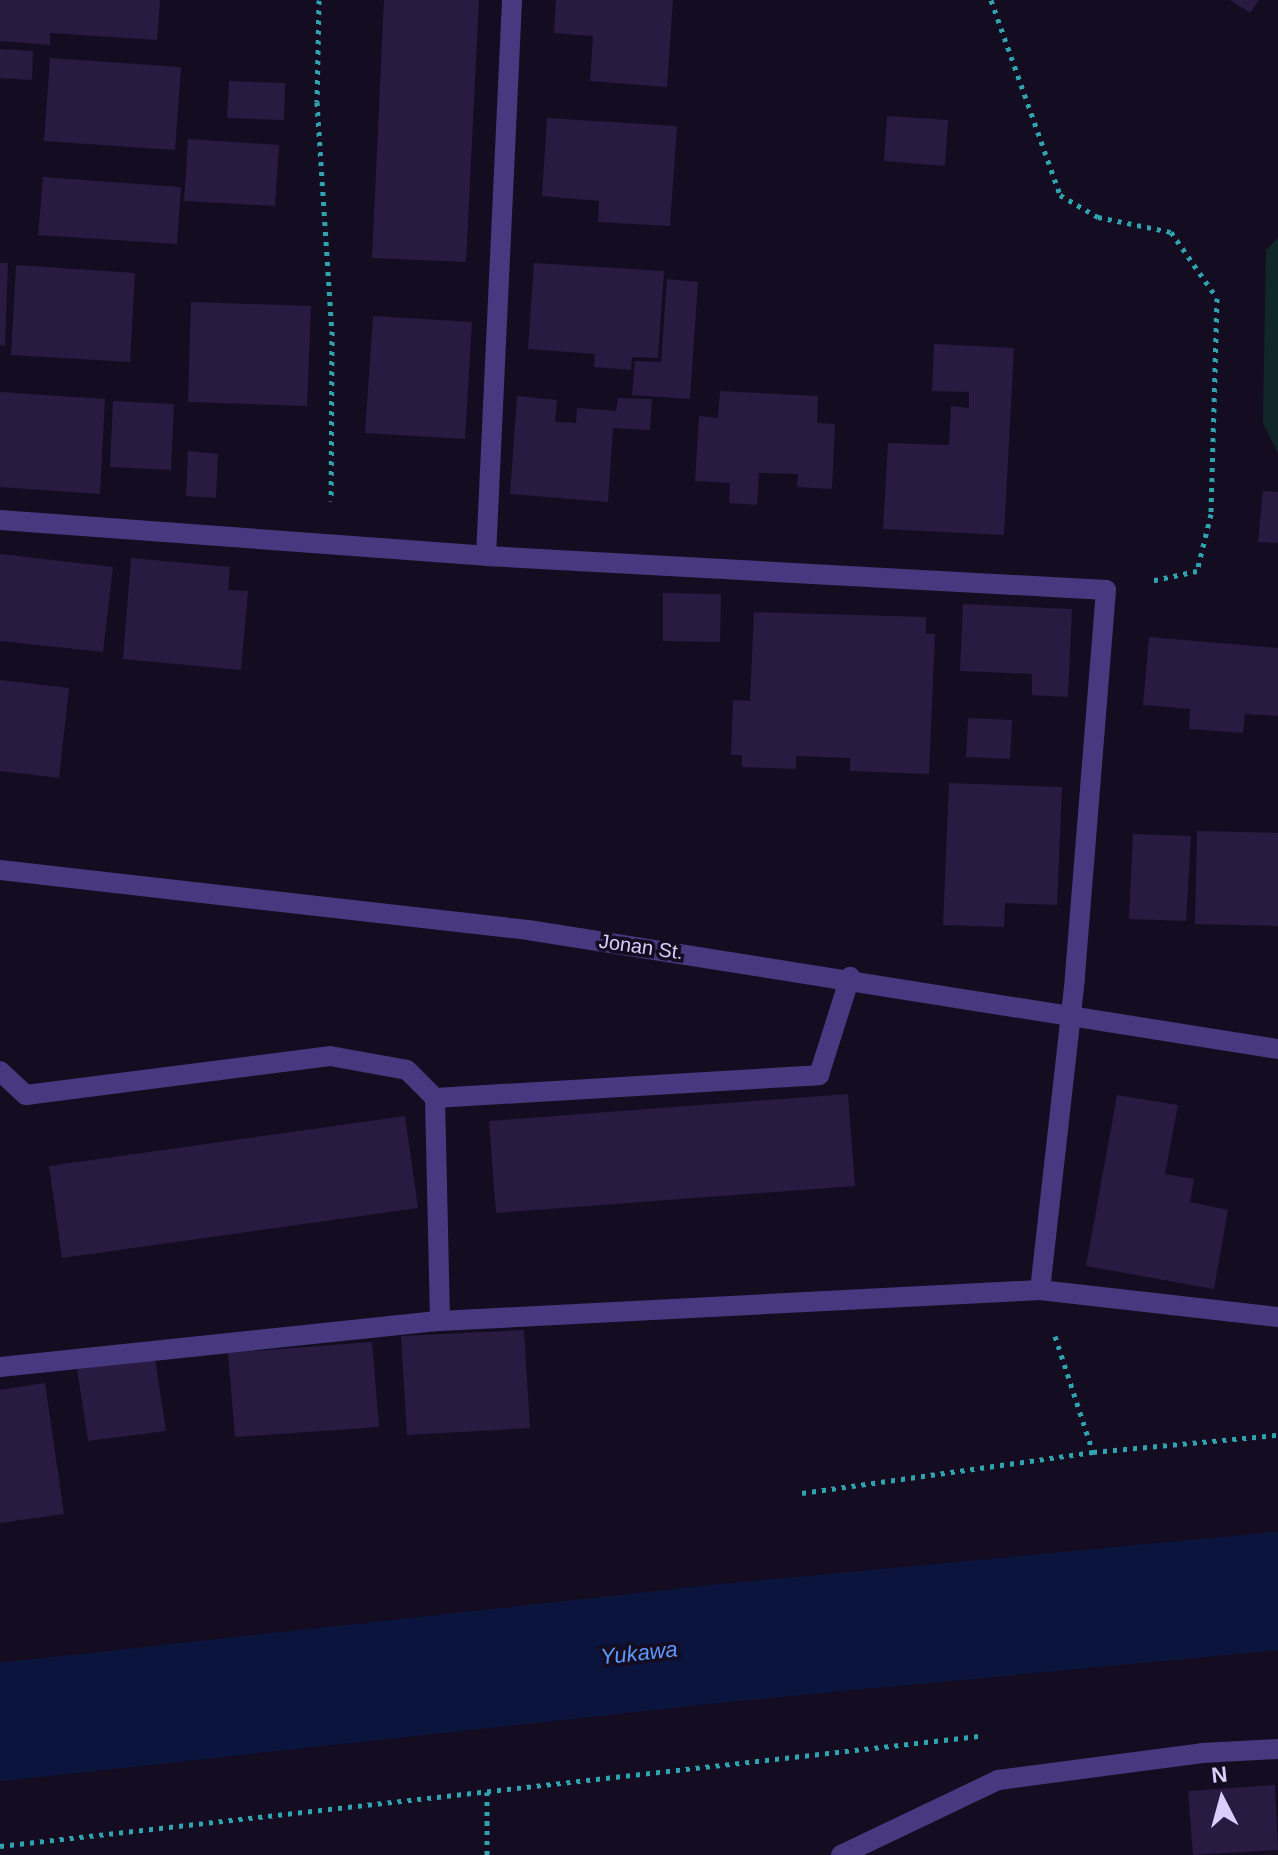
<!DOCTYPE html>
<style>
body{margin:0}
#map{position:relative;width:1278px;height:1855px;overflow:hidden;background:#140d21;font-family:Helvetica,sans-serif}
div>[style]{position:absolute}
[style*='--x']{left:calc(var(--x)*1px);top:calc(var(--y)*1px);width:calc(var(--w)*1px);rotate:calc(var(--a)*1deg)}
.green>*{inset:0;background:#10272a}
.river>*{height:118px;margin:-59px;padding:0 59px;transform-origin:59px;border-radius:59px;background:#0a143d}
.building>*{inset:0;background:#281a41}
.path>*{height:5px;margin-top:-2.5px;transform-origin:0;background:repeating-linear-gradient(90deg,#30a3b0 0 4px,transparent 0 10px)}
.minor>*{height:20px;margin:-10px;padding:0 10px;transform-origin:10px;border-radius:10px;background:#47397f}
span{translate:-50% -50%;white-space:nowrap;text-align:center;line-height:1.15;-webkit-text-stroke:7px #140d21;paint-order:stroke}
.street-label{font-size:20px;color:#dbcefe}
.water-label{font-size:22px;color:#5d99fc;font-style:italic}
.north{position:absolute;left:1182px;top:1759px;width:80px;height:80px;-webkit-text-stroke:6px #140d21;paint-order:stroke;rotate:354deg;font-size:22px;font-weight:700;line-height:32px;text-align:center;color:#dbcefe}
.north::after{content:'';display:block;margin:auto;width:28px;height:36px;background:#dbcefe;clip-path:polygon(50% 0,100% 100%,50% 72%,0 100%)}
</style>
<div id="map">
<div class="green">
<i style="clip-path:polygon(1278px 238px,1278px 453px,1263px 423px,1266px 250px)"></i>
</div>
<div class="river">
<i style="--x:0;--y:1722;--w:728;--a:-6.23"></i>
<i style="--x:724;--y:1643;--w:556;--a:-5.36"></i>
</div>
<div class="building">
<i style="clip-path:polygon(0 0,160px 0,157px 40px,50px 33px,50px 45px,0 41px)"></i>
<i style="clip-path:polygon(384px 0,479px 0,466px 262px,372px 258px)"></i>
<i style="clip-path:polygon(556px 0,673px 0,667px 87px,590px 81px,593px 36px,554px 33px)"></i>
<i style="clip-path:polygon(1230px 0,1259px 0,1250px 13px)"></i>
<i style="clip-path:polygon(0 49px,33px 51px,32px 80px,0 78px)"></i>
<i style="clip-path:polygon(50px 58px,181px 67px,175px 150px,44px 141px)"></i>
<i style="clip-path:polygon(229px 81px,285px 83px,284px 120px,227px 118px)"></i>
<i style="clip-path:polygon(887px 116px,948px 120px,945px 166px,884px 161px)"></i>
<i style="clip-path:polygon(547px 118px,677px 126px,670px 226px,598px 222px,599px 201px,542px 196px)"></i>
<i style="clip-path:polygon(188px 139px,279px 145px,275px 206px,184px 201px)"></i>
<i style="clip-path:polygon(43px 177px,181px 187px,177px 244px,38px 235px)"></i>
<i style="clip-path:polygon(0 263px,8px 263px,5px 346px,0 345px)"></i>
<i style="clip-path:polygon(534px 263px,664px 271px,658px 358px,632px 357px,631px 370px,594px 367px,595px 354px,528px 349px)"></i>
<i style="clip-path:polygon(16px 265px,135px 273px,130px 362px,11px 355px)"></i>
<i style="clip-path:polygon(667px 279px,698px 282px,690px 399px,632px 395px,635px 361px,661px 362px)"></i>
<i style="clip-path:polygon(191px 302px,311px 306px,307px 406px,188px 402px)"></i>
<i style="clip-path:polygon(373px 316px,472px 322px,465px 439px,365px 433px)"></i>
<i style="clip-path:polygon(934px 344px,1014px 348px,1004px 535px,883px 529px,888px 443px,949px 445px,951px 406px,969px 408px,969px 392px,932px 391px)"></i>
<i style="clip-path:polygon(720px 391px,818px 396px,817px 423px,835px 424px,832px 489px,797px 487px,798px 474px,759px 473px,757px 505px,729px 503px,730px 483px,695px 481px,699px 416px,718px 418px)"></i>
<i style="clip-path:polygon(0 392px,105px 399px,100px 494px,0 487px)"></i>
<i style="clip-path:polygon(517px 396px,557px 400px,555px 422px,576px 423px,577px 408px,616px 411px,618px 398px,652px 399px,650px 430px,613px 428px,608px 502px,510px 494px)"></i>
<i style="clip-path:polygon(113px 401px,174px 404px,171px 470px,110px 467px)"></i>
<i style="clip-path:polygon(188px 451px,218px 454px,216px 498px,186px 496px)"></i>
<i style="clip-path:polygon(1263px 491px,1278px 492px,1278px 543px,1258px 542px)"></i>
<i style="clip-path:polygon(0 554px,113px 567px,103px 652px,0 641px)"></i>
<i style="clip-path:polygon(131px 558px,230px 567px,228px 590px,248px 591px,241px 670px,123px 659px)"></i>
<i style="clip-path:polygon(663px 593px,721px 594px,720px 642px,663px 641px)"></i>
<i style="clip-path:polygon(963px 604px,1072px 609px,1068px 697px,1032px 695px,1032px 674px,960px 671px)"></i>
<i style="clip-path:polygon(754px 612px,926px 617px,926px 634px,935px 634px,929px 774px,850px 771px,850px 758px,796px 756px,796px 769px,742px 767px,742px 755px,731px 755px,733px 700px,750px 701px)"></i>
<i style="clip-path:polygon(1149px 637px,1278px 648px,1278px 716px,1245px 714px,1243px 733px,1189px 729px,1190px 709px,1143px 705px)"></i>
<i style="clip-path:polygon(0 680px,69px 688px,59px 778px,0 771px)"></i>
<i style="clip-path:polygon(968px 718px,1012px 720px,1010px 759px,966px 757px)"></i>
<i style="clip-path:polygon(949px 783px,1062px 787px,1057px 905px,1005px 903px,1004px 927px,943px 925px)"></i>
<i style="clip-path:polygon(1197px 831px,1278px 833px,1278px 926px,1195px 924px)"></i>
<i style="clip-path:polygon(1133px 834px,1191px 836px,1186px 921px,1129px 919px)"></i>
<i style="clip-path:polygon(848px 1094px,855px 1186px,496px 1213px,489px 1121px)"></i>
<i style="clip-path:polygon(1117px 1095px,1178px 1105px,1165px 1174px,1194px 1179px,1190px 1202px,1228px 1210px,1214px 1289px,1086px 1266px)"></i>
<i style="clip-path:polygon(405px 1116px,418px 1208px,62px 1258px,49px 1166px)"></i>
<i style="clip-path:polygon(524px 1330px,530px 1428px,407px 1435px,401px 1336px)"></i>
<i style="clip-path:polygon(372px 1342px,379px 1427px,235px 1437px,228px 1353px)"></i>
<i style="clip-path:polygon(155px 1358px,166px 1431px,88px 1441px,77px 1369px)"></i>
<i style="clip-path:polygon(45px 1383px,64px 1514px,0 1523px,0 1390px)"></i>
<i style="clip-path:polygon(1275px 1785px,1278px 1850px,1193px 1855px,1188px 1791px)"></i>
</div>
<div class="path">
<i style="--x:319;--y:0;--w:102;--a:91.1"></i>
<i style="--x:317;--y:102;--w:229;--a:86.3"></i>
<i style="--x:332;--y:331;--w:170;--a:90.3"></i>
<i style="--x:991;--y:0;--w:207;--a:70.5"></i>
<i style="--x:1060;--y:195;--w:44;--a:30.1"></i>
<i style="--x:1098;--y:217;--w:75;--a:11.6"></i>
<i style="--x:1171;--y:232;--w:80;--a:55.1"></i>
<i style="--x:1217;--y:298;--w:216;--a:91.6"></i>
<i style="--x:1211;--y:514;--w:59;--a:103.8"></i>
<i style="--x:1197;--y:571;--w:48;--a:168"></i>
<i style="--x:1055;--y:1336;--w:122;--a:71.9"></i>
<i style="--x:802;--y:1493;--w:294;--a:-8"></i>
<i style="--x:1093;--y:1452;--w:186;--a:-5.3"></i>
<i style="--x:0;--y:1846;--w:985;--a:-6.41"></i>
<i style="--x:487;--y:1855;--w:63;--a:-90"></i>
</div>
<div class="minor">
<i style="--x:0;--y:520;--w:487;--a:4.2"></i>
<i style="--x:486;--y:556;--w:621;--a:3.14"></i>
<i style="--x:1106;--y:590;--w:389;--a:94.6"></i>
<i style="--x:1075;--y:978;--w:314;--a:96.4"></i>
<i style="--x:486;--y:556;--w:557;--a:-87.32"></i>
<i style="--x:0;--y:870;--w:531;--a:6.48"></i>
<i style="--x:528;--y:930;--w:759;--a:9.02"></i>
<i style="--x:0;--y:1071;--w:35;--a:43"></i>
<i style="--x:26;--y:1095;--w:306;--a:-7.3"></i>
<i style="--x:330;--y:1056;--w:78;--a:10.3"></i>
<i style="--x:407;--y:1070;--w:40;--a:45"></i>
<i style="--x:435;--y:1098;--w:385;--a:-3.4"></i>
<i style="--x:819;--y:1075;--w:103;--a:-72.4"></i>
<i style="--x:435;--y:1098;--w:223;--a:88.7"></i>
<i style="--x:0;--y:1367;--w:442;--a:-6"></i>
<i style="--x:440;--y:1321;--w:601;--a:-2.96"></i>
<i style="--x:1040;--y:1290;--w:240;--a:6.5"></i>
<i style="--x:841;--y:1855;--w:174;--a:-25.5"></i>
<i style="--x:998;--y:1780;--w:206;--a:-7.5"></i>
<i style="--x:1202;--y:1753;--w:76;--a:-3"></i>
</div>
<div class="street-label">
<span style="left:641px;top:947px;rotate:8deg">Jonan St.</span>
</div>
<div class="water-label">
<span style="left:639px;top:1653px;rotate:-6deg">Yukawa</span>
</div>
<div class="north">N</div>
</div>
